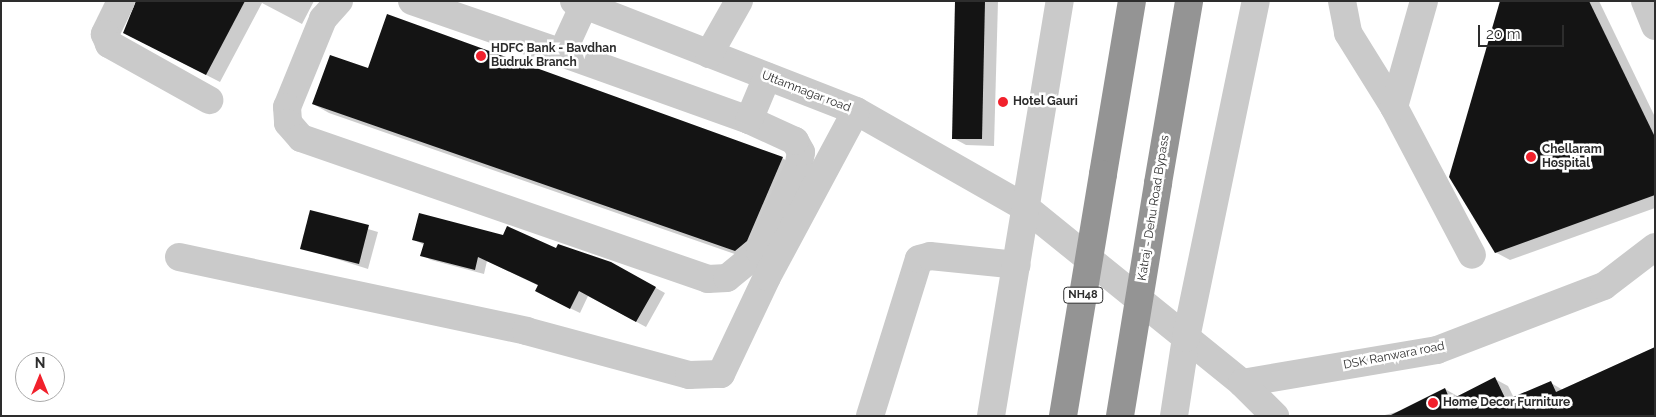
<!DOCTYPE html>
<style>
body{margin:0}
#map{position:relative;width:1656px;height:417px;overflow:hidden;background:#fff;font-family:Raleway,sans-serif}
div>[style]{position:absolute}
[style*='--x']{left:calc(var(--x)*1px);top:calc(var(--y)*1px);width:calc(var(--w)*1px);rotate:calc(var(--a)*1deg)}
.shadow>*{inset:0;background:#0003}
.building>*{inset:0;background:#141414}
.minor>*{height:28px;margin:-14px;padding:0 14px;transform-origin:14px;border-radius:14px;background:#cacaca}
.highway>*{height:28px;margin:-14px;padding:0 14px;transform-origin:14px;border-radius:14px;background:#949494}
.highway-bridge>*{height:28px;margin:-14px;padding:0 14px;transform-origin:14px;border-radius:14px;background:#949494}
.dots>*{width:14px;height:14px;translate:-50% -50%;box-sizing:border-box;border:2px solid #fff;border-radius:50%}
span{translate:-50% -50%;white-space:nowrap;text-align:center;line-height:1.15;-webkit-text-stroke:5px #fff;paint-order:stroke}
.shield-label span{padding:1px 4px;background:#fff;border:1px solid;border-radius:4px;-webkit-text-stroke-width:0}
.shield-label{font-size:11px;color:#2d2d2d;font-weight:700}
.poi-label{font-size:12px;color:#2d2d2d;font-weight:700}
.left{translate:0 -50%;text-align:left}
.street-label{font-size:12px;color:#2d2d2d}
.frame{position:absolute;inset:0;border:2px solid #2d2d2d;pointer-events:none}
.north{position:absolute;left:15px;top:352px;width:50px;height:50px;box-sizing:border-box;background:#fff;border:1px solid #ababab;border-radius:50%;rotate:0deg;font-size:14px;font-weight:700;line-height:20px;text-align:center;color:#2d2d2d}
.north::after{content:'';display:block;margin:auto;width:18px;height:22px;background:#f1212c;clip-path:polygon(50% 0,100% 100%,50% 72%,0 100%)}
.scale{position:absolute;left:1478px;top:25px;width:86px;height:22px;box-sizing:border-box;border:2px solid #2d2d2d;border-top:0;padding-left:6px;font-size:15px;line-height:18px;white-space:nowrap;color:#2d2d2d;-webkit-text-stroke:4px #fff;paint-order:stroke}
</style>
<div id="map">
<div class="shadow">
<i style="clip-path:polygon(136px 1px,314px 1px,302px 24px,262px 3px,220px 82px,124px 33px)"></i>
<i style="clip-path:polygon(957px 1px,998px 1px,994px 146px,966px 145px,953px 138px)"></i>
<i style="clip-path:polygon(1506px 1px,1599px 1px,1655px 117px,1655px 208px,1510px 260px,1495px 252px)"></i>
<i style="clip-path:polygon(369px 70px,782px 158px,798px 167px,752px 260px,329px 113px,313px 104px)"></i>
<i style="clip-path:polygon(311px 212px,378px 232px,368px 269px,302px 248px)"></i>
<i style="clip-path:polygon(413px 239px,556px 250px,611px 263px,665px 293px,646px 327px,588px 296px,580px 313px,545px 296px,539px 286px,487px 261px,484px 274px,431px 260px,422px 255px,424px 245px)"></i>
<i style="clip-path:polygon(1495px 379px,1508px 386px,1514px 398px,1551px 383px,1563px 390px,1655px 416px,1381px 416px,1404px 410px,1445px 389px,1459px 397px)"></i>
</div>
<div class="building">
<i style="clip-path:polygon(136px 1px,245px 1px,206px 75px,123px 33px)"></i>
<i style="clip-path:polygon(955px 1px,985px 1px,982px 139px,952px 139px)"></i>
<i style="clip-path:polygon(1500px 1px,1589px 1px,1655px 137px,1655px 195px,1495px 253px,1449px 177px)"></i>
<i style="clip-path:polygon(387px 14px,783px 157px,747px 241px,735px 251px,312px 104px,330px 55px,368px 68px)"></i>
<i style="clip-path:polygon(310px 210px,369px 225px,359px 264px,300px 249px)"></i>
<i style="clip-path:polygon(419px 213px,503px 235px,507px 226px,556px 248px,558px 244px,611px 262px,656px 287px,636px 322px,579px 291px,570px 309px,535px 291px,538px 285px,478px 257px,475px 270px,420px 256px,424px 243px,412px 240px)"></i>
<i style="clip-path:polygon(1655px 347px,1655px 416px,1389px 416px,1445px 388px,1450px 400px,1495px 377px,1506px 400px,1551px 381px,1556px 392px)"></i>
</div>
<div class="minor">
<i style="--x:121;--y:1;--w:37;--a:116"></i>
<i style="--x:105;--y:34;--w:11;--a:68"></i>
<i style="--x:109;--y:44;--w:115;--a:29.2"></i>
<i style="--x:339;--y:1;--w:24;--a:132"></i>
<i style="--x:323;--y:19;--w:95;--a:112.2"></i>
<i style="--x:287;--y:107;--w:16;--a:86"></i>
<i style="--x:288;--y:123;--w:20;--a:49"></i>
<i style="--x:301;--y:138;--w:431;--a:19.1"></i>
<i style="--x:708;--y:279;--w:19;--a:-3"></i>
<i style="--x:727;--y:278;--w:43;--a:-39.3"></i>
<i style="--x:760;--y:251;--w:91;--a:-65.4"></i>
<i style="--x:798;--y:168;--w:16;--a:-79"></i>
<i style="--x:801;--y:152;--w:13;--a:-119"></i>
<i style="--x:795;--y:141;--w:51;--a:-155.5"></i>
<i style="--x:412;--y:1;--w:159;--a:19.1"></i>
<i style="--x:574;--y:1;--w:303;--a:21.3"></i>
<i style="--x:856;--y:111;--w:196;--a:29.7"></i>
<i style="--x:1026;--y:208;--w:278;--a:39"></i>
<i style="--x:1242;--y:383;--w:198;--a:-9.6"></i>
<i style="--x:1437;--y:350;--w:179;--a:-21"></i>
<i style="--x:1604;--y:286;--w:64;--a:-37.4"></i>
<i style="--x:1342;--y:1;--w:33;--a:79"></i>
<i style="--x:1348;--y:33;--w:87;--a:58.1"></i>
<i style="--x:1394;--y:107;--w:167;--a:62.2"></i>
<i style="--x:1645;--y:1;--w:27;--a:68"></i>
<i style="--x:584;--y:5;--w:53;--a:114.6"></i>
<i style="--x:562;--y:53;--w:199;--a:19.7"></i>
<i style="--x:749;--y:120;--w:47;--a:-67.3"></i>
<i style="--x:709;--y:54;--w:61;--a:-60.5"></i>
<i style="--x:1394;--y:107;--w:110;--a:-74.2"></i>
<i style="--x:179;--y:257;--w:355;--a:12"></i>
<i style="--x:526;--y:331;--w:169;--a:15.1"></i>
<i style="--x:689;--y:375;--w:32;--a:-2"></i>
<i style="--x:721;--y:374;--w:107;--a:-64.6"></i>
<i style="--x:767;--y:277;--w:188;--a:-61.8"></i>
<i style="--x:1242;--y:383;--w:47;--a:45"></i>
<i style="--x:870;--y:416;--w:164;--a:-72.7"></i>
<i style="--x:919;--y:259;--w:11;--a:-15"></i>
<i style="--x:930;--y:256;--w:87;--a:5.9"></i>
<i style="--x:991;--y:416;--w:421;--a:-80.6"></i>
<i style="--x:1174;--y:416;--w:79;--a:-81.3"></i>
<i style="--x:1186;--y:338;--w:344;--a:-78.3"></i>
</div>
<div class="highway">
<i style="--x:1103;--y:174;--w:175;--a:-80.5"></i>
<i style="--x:1158;--y:183;--w:185;--a:-80.3"></i>
</div>
<div class="highway-bridge">
<i style="--x:1063;--y:416;--w:245;--a:-80.6"></i>
<i style="--x:1120;--y:416;--w:236;--a:-80.7"></i>
</div>
<div class="dots">
<i style="left:481px;top:56px;background:#f1212c"></i>
<i style="left:1003px;top:102px;background:#f1212c"></i>
<i style="left:1531px;top:157px;background:#f1212c"></i>
<i style="left:1433px;top:403px;background:#f1212c"></i>
</div>
<div class="shield-label">
<span style="left:1083px;top:295px">NH48</span>
</div>
<div class="poi-label">
<span class="left" style="left:491px;top:56px">HDFC Bank - Bavdhan<br>Budruk Branch</span>
<span class="left" style="left:1013px;top:102px">Hotel Gauri</span>
<span class="left" style="left:1542px;top:157px">Chellaram<br>Hospital</span>
<span class="left" style="left:1443px;top:403px">Home Decor Furniture</span>
</div>
<div class="street-label">
<span style="left:806px;top:92px;rotate:21deg">Uttamnagar road</span>
<span style="left:1154px;top:208px;rotate:-81deg">Katraj - Dehu Road Bypass</span>
<span style="left:1394px;top:356px;rotate:-11deg">DSK Ranwara road</span>
</div>
<div class="frame"></div>
<div class="north">N</div>
<div class="scale">20 m</div>
</div>
